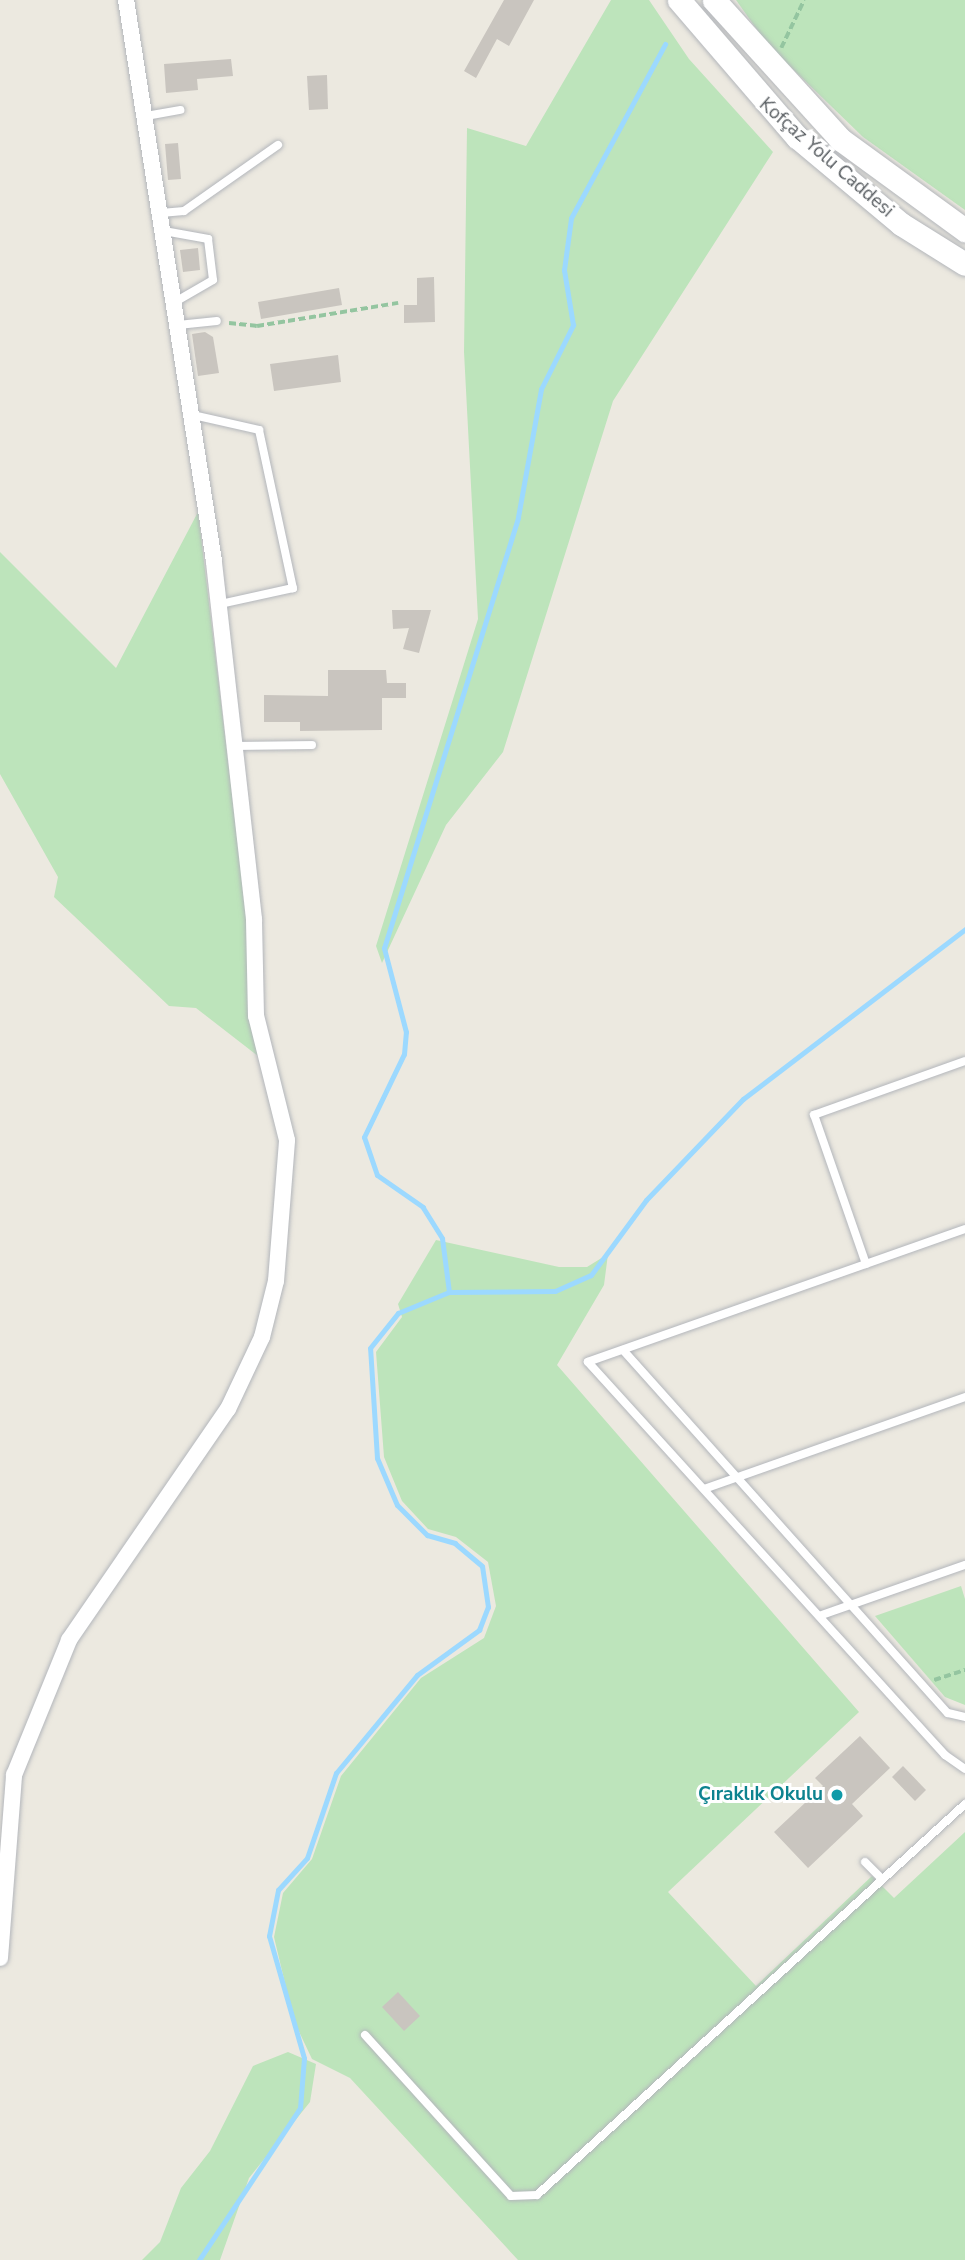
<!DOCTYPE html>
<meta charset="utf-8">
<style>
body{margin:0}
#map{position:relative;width:965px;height:2260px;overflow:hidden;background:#ece9e0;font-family:"Nunito Sans",sans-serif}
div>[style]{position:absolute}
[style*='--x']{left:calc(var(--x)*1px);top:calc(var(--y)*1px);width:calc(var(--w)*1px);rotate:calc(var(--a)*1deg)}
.green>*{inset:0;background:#bde4bb}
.stream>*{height:5px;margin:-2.5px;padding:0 2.5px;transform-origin:2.5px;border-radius:2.5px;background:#9cd9ff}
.building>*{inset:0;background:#c9c5bf}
.path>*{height:3.5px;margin-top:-1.75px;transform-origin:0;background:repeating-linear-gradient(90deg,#94c5a0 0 7px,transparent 0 10.5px)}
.roads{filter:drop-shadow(0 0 2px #b3b6bb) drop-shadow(0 0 2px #b3b6bb)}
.lane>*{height:8px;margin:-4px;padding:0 4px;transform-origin:4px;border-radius:4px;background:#fff}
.street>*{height:16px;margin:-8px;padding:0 8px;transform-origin:8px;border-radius:8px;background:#fff}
.secondary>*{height:23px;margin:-11.5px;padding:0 11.5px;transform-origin:11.5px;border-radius:11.5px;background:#fff}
.dots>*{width:19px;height:19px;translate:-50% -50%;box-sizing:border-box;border:4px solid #fff;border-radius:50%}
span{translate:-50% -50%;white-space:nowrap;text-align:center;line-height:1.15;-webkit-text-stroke:6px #fff;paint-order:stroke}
.street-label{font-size:19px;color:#585d61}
.culture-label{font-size:19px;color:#0d838f;font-weight:700}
.right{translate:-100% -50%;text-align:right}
</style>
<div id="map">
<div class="green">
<i style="clip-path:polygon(611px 0,649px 0,689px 59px,773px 152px,613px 401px,503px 752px,446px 825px,382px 963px,376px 946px,478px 619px,464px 352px,467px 128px,526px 146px)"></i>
<i style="clip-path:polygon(736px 0,965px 0,965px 210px,863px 137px,768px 45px)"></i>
<i style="clip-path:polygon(198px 512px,246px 910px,249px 1015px,263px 1060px,196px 1008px,169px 1006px,54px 897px,58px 877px,0 774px,0 552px,116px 668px)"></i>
<i style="clip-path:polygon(436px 1240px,559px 1267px,587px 1267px,608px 1254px,604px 1285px,557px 1365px,859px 1712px,668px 1892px,756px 1986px,872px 1876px,894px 1898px,965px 1832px,965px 2260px,518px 2260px,350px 2078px,312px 2059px,294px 2021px,274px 1937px,283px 1893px,312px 1859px,341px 1776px,421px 1678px,484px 1638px,496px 1606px,488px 1562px,456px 1537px,428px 1529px,402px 1501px,384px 1457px,376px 1352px,402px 1317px,398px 1304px)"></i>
<i style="clip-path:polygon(961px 1586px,965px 1599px,965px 1705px,945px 1697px,875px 1616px)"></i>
<i style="clip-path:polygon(288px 2052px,316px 2064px,310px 2102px,249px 2178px,220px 2260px,142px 2260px,160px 2242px,181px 2188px,210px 2151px,253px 2066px)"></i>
</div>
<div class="stream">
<i style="--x:449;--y:1292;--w:106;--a:-0.5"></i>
<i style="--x:555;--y:1291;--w:39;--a:-24"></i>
<i style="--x:591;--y:1275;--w:93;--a:-53.7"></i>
<i style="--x:646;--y:1200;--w:140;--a:-46.2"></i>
<i style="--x:743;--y:1099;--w:280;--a:-37.4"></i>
<i style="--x:199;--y:2260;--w:182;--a:-56.4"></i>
<i style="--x:300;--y:2108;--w:50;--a:-85.4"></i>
<i style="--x:304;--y:2058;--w:127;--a:-106"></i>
<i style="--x:269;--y:1936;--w:47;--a:-78.9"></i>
<i style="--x:278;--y:1890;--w:43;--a:-47.8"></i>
<i style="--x:307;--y:1858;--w:90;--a:-71.2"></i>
<i style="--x:336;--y:1773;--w:127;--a:-50.4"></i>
<i style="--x:417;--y:1675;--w:77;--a:-36"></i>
<i style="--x:479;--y:1630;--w:25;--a:-69"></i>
<i style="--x:488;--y:1607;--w:41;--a:-98.3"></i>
<i style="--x:482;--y:1566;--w:35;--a:-140"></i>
<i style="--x:455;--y:1543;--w:29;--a:-164"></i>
<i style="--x:427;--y:1535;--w:42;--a:-135"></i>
<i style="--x:397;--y:1505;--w:51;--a:-113.1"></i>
<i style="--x:377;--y:1458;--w:110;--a:-93.6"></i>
<i style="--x:370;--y:1348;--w:45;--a:-51.3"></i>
<i style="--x:398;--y:1313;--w:55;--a:-22.4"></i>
<i style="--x:449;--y:1292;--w:54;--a:-97.4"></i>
<i style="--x:442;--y:1238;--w:36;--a:-122"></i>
<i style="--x:423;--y:1207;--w:56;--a:-145.2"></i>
<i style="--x:377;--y:1175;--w:40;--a:-108.9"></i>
<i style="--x:364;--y:1137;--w:92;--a:-64.3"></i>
<i style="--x:404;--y:1054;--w:22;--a:-85"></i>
<i style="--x:406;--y:1032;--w:87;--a:-104.7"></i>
<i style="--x:384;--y:948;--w:451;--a:-72.7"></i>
<i style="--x:518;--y:517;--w:130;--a:-79.8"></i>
<i style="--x:541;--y:389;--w:72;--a:-63.4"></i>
<i style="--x:573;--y:325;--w:56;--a:-99.3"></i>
<i style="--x:564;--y:270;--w:52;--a:-82.3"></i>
<i style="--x:571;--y:218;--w:198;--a:-61.6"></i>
</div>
<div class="building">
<i style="clip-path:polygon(504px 0,534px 0,509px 46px,497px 39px,476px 78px,464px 71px)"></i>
<i style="clip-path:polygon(231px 59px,233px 76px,197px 79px,198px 90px,166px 93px,164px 64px)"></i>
<i style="clip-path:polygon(327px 75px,328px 109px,309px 110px,307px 76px)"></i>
<i style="clip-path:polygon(178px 143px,181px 179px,168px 180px,165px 144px)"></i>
<i style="clip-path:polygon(198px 248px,200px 270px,183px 272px,180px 250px)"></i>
<i style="clip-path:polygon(434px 277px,435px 322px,404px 323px,404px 305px,417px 305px,417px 278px)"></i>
<i style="clip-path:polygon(339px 288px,342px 305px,261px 319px,258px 302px)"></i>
<i style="clip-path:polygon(205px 332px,213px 337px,219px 373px,198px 376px,192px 334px)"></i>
<i style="clip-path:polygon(338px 355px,341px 382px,274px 391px,270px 364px)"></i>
<i style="clip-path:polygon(392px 610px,431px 610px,419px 653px,403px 649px,409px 628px,393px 629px)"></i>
<i style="clip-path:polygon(328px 670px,386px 670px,387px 683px,406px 683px,406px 698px,382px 698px,382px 730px,300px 731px,300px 722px,264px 722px,264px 695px,328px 696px)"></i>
<i style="clip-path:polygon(860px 1736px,890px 1768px,852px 1804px,863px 1816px,808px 1868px,774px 1832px,823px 1786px,815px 1778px)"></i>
<i style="clip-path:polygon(903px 1766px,926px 1790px,915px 1801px,892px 1777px)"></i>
<i style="clip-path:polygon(398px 1992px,420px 2016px,404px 2031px,382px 2007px)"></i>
</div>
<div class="path">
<i style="--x:781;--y:48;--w:53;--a:-64.4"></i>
<i style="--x:229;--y:323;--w:28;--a:6"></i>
<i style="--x:257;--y:326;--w:143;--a:-9.3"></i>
<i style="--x:934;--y:1680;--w:33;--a:-18"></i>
</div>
<div class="roads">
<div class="lane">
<i style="--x:146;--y:116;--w:35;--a:-10"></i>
<i style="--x:161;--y:213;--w:23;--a:-5"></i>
<i style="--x:184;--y:211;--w:115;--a:-35.1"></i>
<i style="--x:164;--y:231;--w:45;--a:10.3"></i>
<i style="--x:208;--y:239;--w:41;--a:83"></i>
<i style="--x:213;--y:280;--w:44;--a:149.9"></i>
<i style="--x:178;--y:325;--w:39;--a:-6"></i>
<i style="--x:193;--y:415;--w:68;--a:12.8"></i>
<i style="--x:259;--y:430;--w:162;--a:77.9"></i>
<i style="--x:293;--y:588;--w:75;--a:167.6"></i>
<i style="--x:237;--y:746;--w:75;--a:-0.8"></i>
<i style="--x:965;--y:1229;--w:400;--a:160.6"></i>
<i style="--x:588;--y:1362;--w:531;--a:47.75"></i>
<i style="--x:945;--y:1755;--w:24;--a:35"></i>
<i style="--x:866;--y:1264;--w:158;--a:-109.2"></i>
<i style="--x:814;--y:1115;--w:160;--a:-19.7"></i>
<i style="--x:623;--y:1350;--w:487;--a:48.2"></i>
<i style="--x:948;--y:1713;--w:17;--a:13"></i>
<i style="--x:704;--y:1489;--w:277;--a:-19.4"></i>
<i style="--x:819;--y:1616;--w:155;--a:-19.3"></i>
<i style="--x:865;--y:1862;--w:24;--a:45"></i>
<i style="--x:365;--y:2035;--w:217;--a:47.8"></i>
<i style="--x:511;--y:2196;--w:26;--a:-2"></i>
<i style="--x:537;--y:2195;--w:580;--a:-42.41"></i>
</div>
<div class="street">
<i style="--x:0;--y:1958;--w:184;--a:-85.6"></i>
<i style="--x:14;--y:1775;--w:146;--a:-67.8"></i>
<i style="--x:69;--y:1640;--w:280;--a:-55.5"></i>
<i style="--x:228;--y:1409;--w:80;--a:-64.7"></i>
<i style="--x:262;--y:1337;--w:58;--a:-76"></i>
<i style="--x:276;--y:1281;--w:141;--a:-85.5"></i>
<i style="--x:287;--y:1140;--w:128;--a:-104"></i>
<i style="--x:256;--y:1016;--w:97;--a:-91.2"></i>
<i style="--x:254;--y:919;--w:360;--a:-96.4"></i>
<i style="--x:214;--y:561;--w:568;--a:-98.91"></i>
</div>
<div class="secondary">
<i style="--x:679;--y:0;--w:181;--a:49.3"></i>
<i style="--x:797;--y:137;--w:136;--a:39.9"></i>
<i style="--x:901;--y:224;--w:75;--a:32"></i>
<i style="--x:714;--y:0;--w:188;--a:47.8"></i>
<i style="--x:840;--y:139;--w:155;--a:36.1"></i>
</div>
</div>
<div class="dots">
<i style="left:837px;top:1795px;background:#0f9aa8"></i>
</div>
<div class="street-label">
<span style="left:826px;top:158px;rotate:41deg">Kofçaz Yolu Caddesi</span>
</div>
<div class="culture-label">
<span class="right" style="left:823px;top:1795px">Çıraklık Okulu</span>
</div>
</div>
